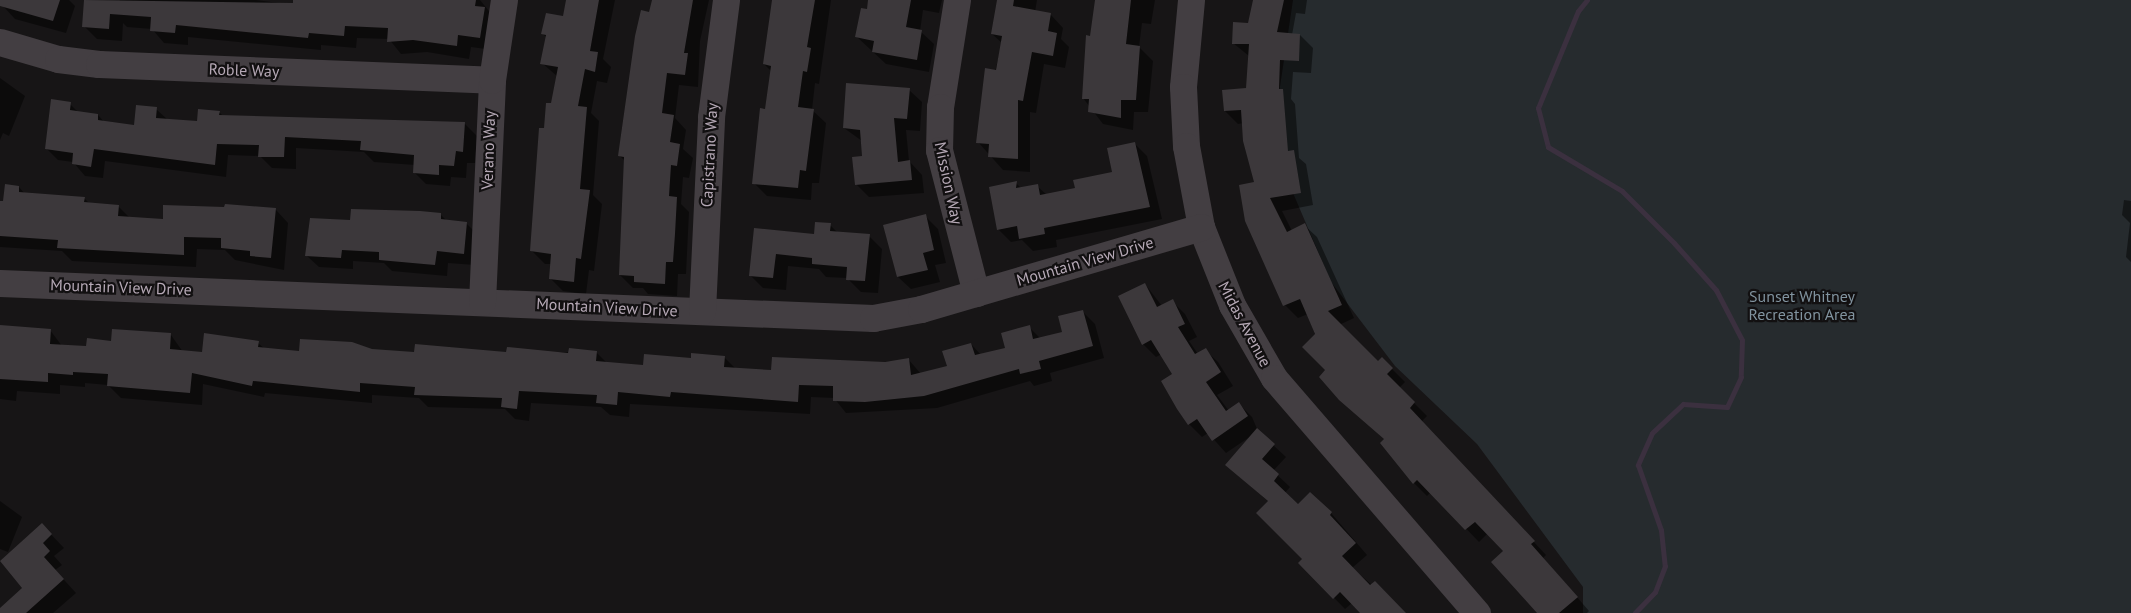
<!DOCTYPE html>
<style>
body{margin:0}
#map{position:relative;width:2131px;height:613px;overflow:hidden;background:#171516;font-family:"PT Sans",sans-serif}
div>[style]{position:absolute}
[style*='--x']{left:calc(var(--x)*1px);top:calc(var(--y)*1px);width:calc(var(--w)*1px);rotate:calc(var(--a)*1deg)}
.green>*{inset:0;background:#262b2e}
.shadow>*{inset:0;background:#0007}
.stream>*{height:5px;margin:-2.5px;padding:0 2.5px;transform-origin:2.5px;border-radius:2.5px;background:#3b303f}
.building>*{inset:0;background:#3c383b}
.minor>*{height:27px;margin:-13.5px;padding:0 13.5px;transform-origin:13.5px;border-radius:13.5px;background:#433e42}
span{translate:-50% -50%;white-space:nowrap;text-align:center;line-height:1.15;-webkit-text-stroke:4.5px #121011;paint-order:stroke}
.street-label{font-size:16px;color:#b6a9b6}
.park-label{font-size:16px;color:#81939f}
</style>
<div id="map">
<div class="green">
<i style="clip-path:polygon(1293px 0,2131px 0,2131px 613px,1583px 613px,1583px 587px,1477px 444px,1395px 366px,1331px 282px,1293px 193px,1279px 93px)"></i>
</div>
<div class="shadow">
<i style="clip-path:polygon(5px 0,69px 0,75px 6px,66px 33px,15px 19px,3px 6px)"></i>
<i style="clip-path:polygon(120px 0,256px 0,294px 5px,295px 0,480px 0,497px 21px,493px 50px,471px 47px,469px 59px,427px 52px,401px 54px,389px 39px,357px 38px,356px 48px,321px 45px,321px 50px,188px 37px,188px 45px,164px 43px,152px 29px,127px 27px,123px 23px,122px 41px,97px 39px,84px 26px,110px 10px,114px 14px)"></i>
<i style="clip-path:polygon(568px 0,615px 0,603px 59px,611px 67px,607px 83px,597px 81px,591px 113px,599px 121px,593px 195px,602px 204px,594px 271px,589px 270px,586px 294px,563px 291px,550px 278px,552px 264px,545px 264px,532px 251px,545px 130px,558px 77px,542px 63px,547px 38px,543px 34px,564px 18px)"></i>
<i style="clip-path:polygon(653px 0,709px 0,700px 41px,698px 87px,679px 85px,675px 118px,686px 130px,683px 149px,693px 158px,689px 178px,683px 177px,681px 204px,689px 212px,686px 274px,678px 274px,677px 296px,648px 294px,643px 288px,633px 288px,620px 275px,625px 161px,620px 156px)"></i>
<i style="clip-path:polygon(775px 0,831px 0,819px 84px,815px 83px,812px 110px,826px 123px,819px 183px,812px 183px,811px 200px,767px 196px,754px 183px,772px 72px,764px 64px)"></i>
<i style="clip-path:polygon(878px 0,942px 0,939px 13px,923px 10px,920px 31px,934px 44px,929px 72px,886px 64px,857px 37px,875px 13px)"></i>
<i style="clip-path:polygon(998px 0,1037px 0,1035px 12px,1051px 15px,1063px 28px,1061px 39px,1069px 47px,1065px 68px,1044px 64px,1036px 113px,1030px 112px,1030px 172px,1003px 170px,978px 142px,1002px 43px,992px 34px)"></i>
<i style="clip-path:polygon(1097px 0,1155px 0,1151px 24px,1142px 23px,1139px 47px,1153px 61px,1148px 112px,1134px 112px,1133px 130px,1103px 124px,1083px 98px)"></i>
<i style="clip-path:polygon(1254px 0,1307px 0,1305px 14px,1296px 13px,1292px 35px,1300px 35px,1313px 48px,1311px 73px,1293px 72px,1291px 99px,1295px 104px,1299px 158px,1306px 164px,1313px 205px,1282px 211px,1292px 231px,1304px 225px,1317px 237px,1354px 318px,1339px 325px,1378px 363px,1382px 359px,1405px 382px,1399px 388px,1427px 416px,1421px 422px,1546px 555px,1543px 558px,1589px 611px,1587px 613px,1539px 613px,1505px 551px,1488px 533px,1479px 542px,1431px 492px,1427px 496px,1414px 483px,1382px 443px,1385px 439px,1327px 370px,1308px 314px,1298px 318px,1285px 305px,1246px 220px,1256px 183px,1244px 123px,1238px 124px,1225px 111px,1247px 90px,1249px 56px,1233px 43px,1250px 24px)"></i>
<i style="clip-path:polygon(0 78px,25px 96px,9px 136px,3px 133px,0 140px)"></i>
<i style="clip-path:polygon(909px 90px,922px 102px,920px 131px,906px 130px,909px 161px,922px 175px,924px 193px,869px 197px,856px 184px,864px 157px,862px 141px,844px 128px)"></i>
<i style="clip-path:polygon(70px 104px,79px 113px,98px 115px,105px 123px,135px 126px,156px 109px,168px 120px,198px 123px,219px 112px,223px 116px,465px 124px,477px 136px,475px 163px,467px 163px,466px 178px,451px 177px,450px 186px,426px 184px,414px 172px,415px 165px,374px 162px,364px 152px,296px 148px,296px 169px,272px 168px,260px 156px,228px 155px,226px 177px,105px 161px,103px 178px,85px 176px,73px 162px,58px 160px,46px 148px)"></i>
<i style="clip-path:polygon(1134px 143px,1147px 156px,1162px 219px,1056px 240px,1057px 247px,1033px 251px,1022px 240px,1011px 242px,998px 229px,1016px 183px,1022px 189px,1037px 186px,1047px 195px,1076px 189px,1114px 173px)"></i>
<i style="clip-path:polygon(19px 187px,25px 194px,84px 198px,90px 204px,118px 206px,130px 218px,164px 221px,276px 210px,288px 223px,284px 270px,235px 260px,225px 250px,197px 249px,196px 267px,72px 261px,62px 251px,0 247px,0 203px,5px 203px)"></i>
<i style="clip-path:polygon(2124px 200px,2131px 201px,2131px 262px,2126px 257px,2130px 223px,2122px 215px)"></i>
<i style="clip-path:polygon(441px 215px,447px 221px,466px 223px,478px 235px,475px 265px,448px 263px,447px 276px,392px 271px,384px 263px,353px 261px,353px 269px,319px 267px,307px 256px,352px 222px)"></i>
<i style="clip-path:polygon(925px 216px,938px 229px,946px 263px,935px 265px,940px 282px,911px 289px,898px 277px)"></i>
<i style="clip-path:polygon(830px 225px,838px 233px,869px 236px,882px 249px,878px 293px,861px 292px,847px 278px,826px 277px,819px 269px,788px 266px,786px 290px,763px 288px,750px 275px,755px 230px,816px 236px)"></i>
<i style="clip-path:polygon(1145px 284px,1162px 306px,1172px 301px,1185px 314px,1197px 337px,1189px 341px,1198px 354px,1205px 350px,1218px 362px,1233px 386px,1217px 395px,1229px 411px,1239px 404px,1252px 417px,1258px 431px,1286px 457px,1273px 471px,1290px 487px,1284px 494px,1298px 506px,1310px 494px,1331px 513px,1367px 555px,1352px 568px,1405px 613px,1362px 613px,1352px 603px,1345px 609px,1300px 563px,1304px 559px,1269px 502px,1239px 476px,1251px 436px,1226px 453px,1208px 433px,1202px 437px,1189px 424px,1174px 375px,1162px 354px,1156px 357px,1143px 344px)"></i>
<i style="clip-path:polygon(1082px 311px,1095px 324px,1104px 358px,1050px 373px,1052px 381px,1034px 386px,1030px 381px,937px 408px,846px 413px,834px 398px,811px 397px,810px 414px,630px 404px,629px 417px,610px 415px,601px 407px,531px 403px,529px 421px,515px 419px,505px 409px,428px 407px,419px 398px,372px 395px,372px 403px,265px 393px,264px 397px,203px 384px,202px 405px,121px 398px,108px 385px,85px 383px,85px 387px,60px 385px,60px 394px,17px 391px,16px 401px,0 399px,0 327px,50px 330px,62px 346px,87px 348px,171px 335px,183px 352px,203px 353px,258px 343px,265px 349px,300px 352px,596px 352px,608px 364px,644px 367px,724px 357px,736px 369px,772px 371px,909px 360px,921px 374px,949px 367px,971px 344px,981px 355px,1006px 349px,1029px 327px,1041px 339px,1064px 333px)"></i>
<i style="clip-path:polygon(0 501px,22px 517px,8px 552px,0 549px)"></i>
<i style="clip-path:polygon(42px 525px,64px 548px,54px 556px,62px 565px,55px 570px,76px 593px,53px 613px,5px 613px,24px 588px)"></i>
</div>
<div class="stream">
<i style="--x:1587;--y:0;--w:14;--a:129"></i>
<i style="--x:1578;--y:11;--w:105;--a:112.4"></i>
<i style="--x:1538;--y:108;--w:40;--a:75.6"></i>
<i style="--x:1548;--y:147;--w:86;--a:30.7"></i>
<i style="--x:1622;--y:191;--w:74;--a:45"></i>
<i style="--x:1674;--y:243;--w:63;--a:48.2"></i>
<i style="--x:1716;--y:290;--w:56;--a:62.5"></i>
<i style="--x:1742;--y:340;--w:37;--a:92"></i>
<i style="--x:1741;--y:377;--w:33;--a:115"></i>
<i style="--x:1727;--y:407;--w:44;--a:-176.1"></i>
<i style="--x:1683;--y:404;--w:42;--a:136.9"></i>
<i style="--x:1652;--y:433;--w:35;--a:114"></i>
<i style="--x:1638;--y:465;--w:69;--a:70.5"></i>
<i style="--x:1661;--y:530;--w:36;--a:84"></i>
<i style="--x:1665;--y:566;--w:28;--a:111"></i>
<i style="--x:1655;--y:592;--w:29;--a:134"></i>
</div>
<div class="building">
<i style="clip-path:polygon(0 0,60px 0,53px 21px,0 6px)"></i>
<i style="clip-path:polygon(84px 0,293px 3px,293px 0,476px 0,475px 6px,485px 7px,480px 38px,458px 35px,457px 46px,413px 40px,387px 42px,388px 28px,345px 26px,344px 36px,309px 33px,308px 38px,176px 25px,175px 33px,150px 31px,151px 17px,110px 14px,109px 29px,82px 27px)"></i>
<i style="clip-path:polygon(566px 0,599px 0,590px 51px,598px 52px,595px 72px,585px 69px,578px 106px,587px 107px,580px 189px,590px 190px,581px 259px,576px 258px,574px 282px,549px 279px,551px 254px,530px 251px,539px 128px,544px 128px,546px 103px,551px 103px,558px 67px,540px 64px,546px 35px,541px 34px,546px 13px,563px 16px)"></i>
<i style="clip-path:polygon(652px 0,693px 0,684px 53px,688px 53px,685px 75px,667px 73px,662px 113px,674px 115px,670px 142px,680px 144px,677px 166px,671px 165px,669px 196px,677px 197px,675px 234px,673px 262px,666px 262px,665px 284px,634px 282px,634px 276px,619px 275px,624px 157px,618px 156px,635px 36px,641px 10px,649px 12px)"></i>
<i style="clip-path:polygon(772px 0,815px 0,807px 47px,811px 48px,807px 72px,803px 71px,798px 107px,814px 109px,806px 171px,800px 170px,798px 188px,752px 184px,760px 108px,765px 109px,771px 66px,763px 64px)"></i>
<i style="clip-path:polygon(868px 0,911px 0,906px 27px,922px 30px,917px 60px,872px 52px,874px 41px,855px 37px,861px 8px,867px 9px)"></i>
<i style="clip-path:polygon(997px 0,1014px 0,1013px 6px,1051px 13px,1048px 31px,1057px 33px,1053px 56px,1032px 52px,1023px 101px,1018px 100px,1018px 159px,988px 157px,989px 144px,976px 143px,985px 68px,996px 70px,1002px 36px,991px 34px)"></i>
<i style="clip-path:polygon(1095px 0,1131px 0,1126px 44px,1140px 46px,1136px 100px,1121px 100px,1121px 118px,1088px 112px,1089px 99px,1082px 99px,1086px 35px,1090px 36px)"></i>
<i style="clip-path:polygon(1253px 0,1284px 0,1277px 32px,1300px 34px,1299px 61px,1280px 60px,1279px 89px,1283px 89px,1288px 151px,1294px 150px,1301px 193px,1270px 198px,1287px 232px,1305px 223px,1342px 305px,1328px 311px,1378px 361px,1382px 357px,1393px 368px,1387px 374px,1415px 402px,1410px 408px,1535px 541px,1531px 544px,1578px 597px,1559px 613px,1537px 613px,1491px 562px,1503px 551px,1475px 522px,1465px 530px,1417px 480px,1413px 484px,1380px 443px,1384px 439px,1339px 400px,1319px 377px,1325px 370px,1302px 347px,1315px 334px,1300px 299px,1283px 306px,1245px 221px,1239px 185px,1254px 182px,1243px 141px,1241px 110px,1224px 111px,1222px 90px,1246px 88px,1249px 44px,1232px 44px,1233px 22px,1248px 23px)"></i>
<i style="clip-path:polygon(846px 83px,910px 88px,907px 119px,894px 118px,898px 162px,910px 160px,912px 180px,855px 185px,852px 157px,862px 156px,860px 130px,843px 128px)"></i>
<i style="clip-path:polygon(51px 99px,71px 102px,70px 110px,98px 114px,98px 120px,134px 125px,136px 105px,157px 107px,156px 118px,197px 121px,198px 109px,220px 111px,219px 115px,465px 122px,463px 152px,456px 151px,454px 166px,439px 165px,439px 175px,413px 173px,414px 155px,360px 150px,361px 141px,285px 137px,284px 157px,258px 157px,259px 145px,217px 144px,215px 165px,94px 149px,91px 167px,72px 164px,73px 153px,45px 149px)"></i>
<i style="clip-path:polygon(1135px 142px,1150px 207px,1044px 228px,1045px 234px,1019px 239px,1017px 226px,997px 230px,989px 187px,1017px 181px,1016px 188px,1038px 184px,1040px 195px,1075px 188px,1073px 180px,1112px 172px,1107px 148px)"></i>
<i style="clip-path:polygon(5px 184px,19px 186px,19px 192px,85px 197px,84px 202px,119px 205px,118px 216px,163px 219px,163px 205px,224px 207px,225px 204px,276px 208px,271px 258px,250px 256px,250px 251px,221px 248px,221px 238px,184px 237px,184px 255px,57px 248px,58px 240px,0 236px,0 201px,3px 201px)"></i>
<i style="clip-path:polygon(351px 209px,420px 211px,441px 213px,441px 219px,467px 222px,464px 254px,437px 251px,435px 265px,379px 260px,379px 252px,342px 250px,341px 258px,305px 256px,310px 218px,350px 220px)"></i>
<i style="clip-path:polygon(926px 214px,934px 250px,923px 253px,928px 270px,897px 277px,883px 225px)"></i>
<i style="clip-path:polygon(815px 222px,831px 223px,830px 231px,870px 234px,865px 281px,846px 280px,847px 267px,812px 264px,812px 258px,776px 254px,773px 278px,749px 276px,754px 228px,814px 234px)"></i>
<i style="clip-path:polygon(1145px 283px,1157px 307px,1173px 299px,1185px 324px,1178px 327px,1195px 354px,1206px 348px,1221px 372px,1206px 382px,1226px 411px,1239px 402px,1248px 416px,1212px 441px,1197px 419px,1188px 425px,1177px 409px,1161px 381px,1172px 374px,1151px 340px,1142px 345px,1118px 296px)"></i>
<i style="clip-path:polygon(1083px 310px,1093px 346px,1039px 361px,1041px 369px,1020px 374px,1019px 369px,924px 396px,865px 402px,833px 401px,833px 386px,799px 385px,798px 402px,671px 392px,670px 397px,618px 392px,617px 405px,596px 403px,597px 395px,519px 391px,517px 409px,501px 407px,502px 398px,414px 395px,415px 387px,360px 383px,360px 392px,253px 381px,252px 386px,192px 373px,190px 393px,107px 386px,108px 374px,73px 372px,73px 375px,48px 373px,48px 382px,0 379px,0 325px,51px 329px,50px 344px,86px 346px,87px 338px,111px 341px,112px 329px,171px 333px,170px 349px,202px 352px,204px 333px,259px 341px,258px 347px,299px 351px,300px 339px,352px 342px,372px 349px,414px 352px,415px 344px,506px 352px,507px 347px,568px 353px,569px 348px,597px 351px,596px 361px,643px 365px,644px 354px,691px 358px,691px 353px,725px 356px,724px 367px,771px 370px,772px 357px,885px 362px,909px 358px,911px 375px,947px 366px,942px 351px,971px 343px,975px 355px,1005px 348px,1001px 333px,1030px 325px,1033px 339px,1062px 332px,1058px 316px)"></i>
<i style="clip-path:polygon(1257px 428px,1275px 444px,1262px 459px,1279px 474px,1274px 481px,1298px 504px,1310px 492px,1332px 512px,1330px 515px,1356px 543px,1342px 556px,1370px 585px,1375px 581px,1406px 613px,1360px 613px,1340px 592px,1333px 599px,1298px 563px,1302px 559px,1256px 513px,1268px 501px,1225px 465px)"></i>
<i style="clip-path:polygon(42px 523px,52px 534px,43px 543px,50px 551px,44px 557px,64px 579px,26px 613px,0 613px,0 608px,22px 588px,0 561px)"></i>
</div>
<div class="minor">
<i style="--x:957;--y:0;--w:108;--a:99"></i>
<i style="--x:940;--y:107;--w:43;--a:91.3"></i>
<i style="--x:939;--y:150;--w:148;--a:75.5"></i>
<i style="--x:1191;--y:0;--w:87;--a:95.3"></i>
<i style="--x:1183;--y:87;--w:59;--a:87.1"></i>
<i style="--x:1186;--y:146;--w:82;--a:79.5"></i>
<i style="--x:1201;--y:227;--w:84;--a:68.3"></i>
<i style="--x:1232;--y:305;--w:84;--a:60.1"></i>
<i style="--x:1274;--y:378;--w:311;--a:49.2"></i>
<i style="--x:0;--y:42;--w:60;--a:16.3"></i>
<i style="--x:58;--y:59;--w:41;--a:7"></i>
<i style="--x:99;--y:64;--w:393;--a:2.3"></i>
<i style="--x:0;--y:283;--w:874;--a:2.3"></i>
<i style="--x:873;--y:318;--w:49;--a:-10.6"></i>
<i style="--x:921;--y:309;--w:292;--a:-16.3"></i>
<i style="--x:482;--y:302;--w:222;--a:-87.4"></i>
<i style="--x:492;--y:80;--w:81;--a:-81.5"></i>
<i style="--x:702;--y:311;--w:194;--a:-87.3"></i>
<i style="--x:711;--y:117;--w:118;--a:-82.7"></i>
</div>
<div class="street-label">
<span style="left:244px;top:70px;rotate:2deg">Roble Way</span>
<span style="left:488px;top:150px;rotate:-88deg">Verano Way</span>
<span style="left:709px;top:155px;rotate:-87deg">Capistrano Way</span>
<span style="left:949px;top:183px;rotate:78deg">Mission Way</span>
<span style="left:1085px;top:261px;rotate:-16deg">Mountain View Drive</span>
<span style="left:121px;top:287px;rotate:2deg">Mountain View Drive</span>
<span style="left:607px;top:307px;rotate:3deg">Mountain View Drive</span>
<span style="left:1245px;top:324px;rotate:62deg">Midas Avenue</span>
</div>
<div class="park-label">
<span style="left:1802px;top:305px">Sunset Whitney<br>Recreation Area</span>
</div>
</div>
